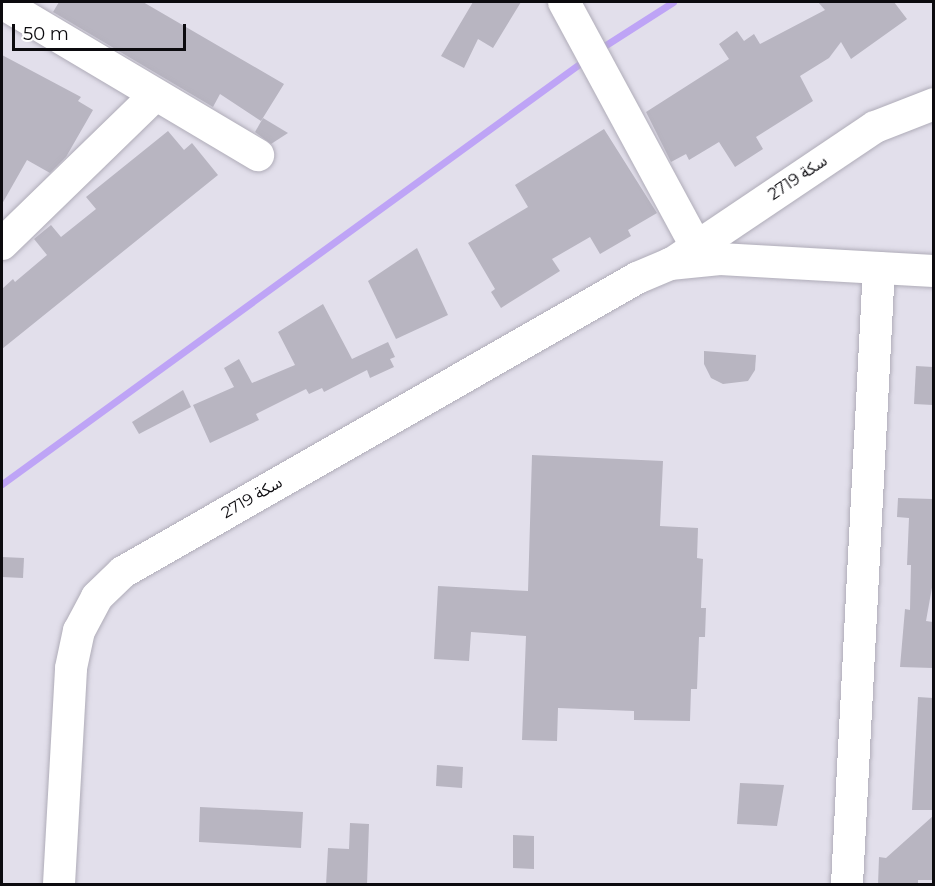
<!DOCTYPE html>
<meta charset="utf-8">
<style>
body{margin:0}
#map{position:relative;width:935px;height:886px;overflow:hidden;background:#e2dfeb;font-family:Montserrat,"Noto Sans Arabic",sans-serif}
div>[style]{position:absolute}
[style*='--x']{left:calc(var(--x)*1px);top:calc(var(--y)*1px);width:calc(var(--w)*1px);rotate:calc(var(--a)*1deg)}
.stream>*{height:7px;margin:-3.5px;padding:0 3.5px;transform-origin:3.5px;border-radius:3.5px;background:#bea4f6}
.building>*{inset:0;background:#b8b5c1}
.roads{filter:drop-shadow(0 0 2px #afacb8) drop-shadow(0 0 2px #afacb8)}
.minor>*{height:32px;margin:-16px;padding:0 16px;transform-origin:16px;border-radius:16px;background:#fff}
span{translate:-50% -50%;white-space:nowrap;text-align:center;line-height:1.15;-webkit-text-stroke:4.5px #fff;paint-order:stroke}
.street-label{font-size:16px;color:#0c0b0f}
.frame{position:absolute;inset:0;border:3px solid #0c0b0f;pointer-events:none}
.scale{position:absolute;left:12px;top:24px;width:174px;height:27px;box-sizing:border-box;border:3px solid #0c0b0f;border-top:0;padding-left:8px;font-size:18px;line-height:21px;white-space:nowrap;color:#0c0b0f;-webkit-text-stroke:4px #fff;paint-order:stroke}
</style>
<div id="map">
<div class="stream">
<i style="--x:598;--y:50;--w:89;--a:-32.6"></i>
<i style="--x:2;--y:484;--w:722;--a:-36.04"></i>
</div>
<div class="building">
<i style="clip-path:polygon(59px 2px,143px 2px,284px 84px,261px 121px,220px 94px,213px 107px,53px 12px)"></i>
<i style="clip-path:polygon(473px 2px,521px 2px,493px 48px,478px 39px,464px 68px,441px 56px)"></i>
<i style="clip-path:polygon(818px 2px,894px 2px,907px 19px,851px 59px,841px 42px,829px 58px,800px 76px,813px 101px,756px 137px,763px 149px,735px 167px,719px 142px,689px 160px,686px 154px,671px 162px,646px 112px,729px 59px,719px 44px,737px 31px,744px 41px,754px 34px,760px 44px,825px 10px)"></i>
<i style="clip-path:polygon(2px 55px,81px 97px,78px 101px,93px 110px,66px 157px,50px 173px,27px 160px,2px 204px)"></i>
<i style="clip-path:polygon(263px 118px,288px 133px,271px 144px,255px 132px)"></i>
<i style="clip-path:polygon(604px 129px,657px 213px,628px 230px,631px 236px,600px 254px,590px 237px,552px 259px,560px 271px,501px 308px,491px 292px,495px 289px,468px 243px,528px 207px,515px 185px)"></i>
<i style="clip-path:polygon(168px 131px,184px 150px,192px 143px,218px 175px,2px 349px,2px 289px,13px 279px,15px 282px,47px 255px,34px 239px,51px 225px,61px 237px,96px 209px,86px 197px)"></i>
<i style="clip-path:polygon(417px 248px,448px 315px,396px 339px,368px 281px)"></i>
<i style="clip-path:polygon(323px 304px,352px 359px,388px 342px,395px 357px,390px 359px,394px 367px,370px 378px,367px 370px,324px 392px,322px 388px,309px 394px,306px 389px,256px 414px,259px 420px,210px 443px,193px 405px,234px 387px,224px 368px,239px 359px,252px 383px,295px 365px,278px 332px)"></i>
<i style="clip-path:polygon(704px 351px,756px 355px,755px 370px,748px 381px,723px 384px,711px 378px,704px 364px)"></i>
<i style="clip-path:polygon(916px 366px,933px 367px,933px 405px,914px 404px)"></i>
<i style="clip-path:polygon(183px 390px,191px 407px,139px 434px,132px 422px)"></i>
<i style="clip-path:polygon(532px 455px,663px 461px,660px 526px,698px 528px,697px 558px,703px 559px,701px 608px,706px 608px,705px 637px,699px 637px,697px 689px,691px 689px,690px 721px,634px 720px,634px 711px,558px 708px,557px 741px,522px 740px,526px 636px,471px 632px,469px 661px,434px 659px,438px 586px,528px 591px)"></i>
<i style="clip-path:polygon(898px 498px,933px 499px,933px 582px,926px 621px,933px 622px,933px 668px,900px 667px,905px 609px,910px 610px,911px 565px,907px 565px,909px 518px,897px 517px)"></i>
<i style="clip-path:polygon(2px 557px,24px 558px,23px 578px,2px 577px)"></i>
<i style="clip-path:polygon(918px 697px,933px 698px,933px 810px,912px 810px)"></i>
<i style="clip-path:polygon(437px 765px,463px 767px,462px 788px,436px 786px)"></i>
<i style="clip-path:polygon(740px 783px,784px 785px,777px 826px,737px 824px)"></i>
<i style="clip-path:polygon(200px 807px,303px 812px,301px 848px,199px 842px)"></i>
<i style="clip-path:polygon(933px 816px,933px 880px,918px 880px,918px 885px,878px 885px,879px 857px,886px 858px)"></i>
<i style="clip-path:polygon(350px 823px,369px 824px,367px 885px,326px 885px,328px 848px,349px 849px)"></i>
<i style="clip-path:polygon(513px 835px,534px 836px,534px 869px,513px 868px)"></i>
</div>
<div class="roads">
<div class="minor">
<i style="--x:564;--y:2;--w:277;--a:61.6"></i>
<i style="--x:2;--y:3;--w:298;--a:30.7"></i>
<i style="--x:2;--y:244;--w:212;--a:-44.2"></i>
<i style="--x:674;--y:262;--w:242;--a:-33.9"></i>
<i style="--x:875;--y:127;--w:63;--a:-21.3"></i>
<i style="--x:59;--y:884;--w:216;--a:-86.8"></i>
<i style="--x:71;--y:668;--w:38;--a:-78"></i>
<i style="--x:79;--y:631;--w:38;--a:-62"></i>
<i style="--x:97;--y:597;--w:36;--a:-44"></i>
<i style="--x:123;--y:572;--w:592;--a:-29.77"></i>
<i style="--x:637;--y:278;--w:36;--a:-23"></i>
<i style="--x:670;--y:264;--w:50;--a:-5.7"></i>
<i style="--x:720;--y:259;--w:214;--a:3.2"></i>
<i style="--x:847;--y:884;--w:617;--a:-87.03"></i>
</div>
</div>
<div class="street-label">
<span style="left:798px;top:178px;rotate:-34deg">سكة 2719</span>
<span style="left:252px;top:498px;rotate:-30deg">سكة 2719</span>
</div>
<div class="frame"></div>
<div class="scale">50 m</div>
</div>
